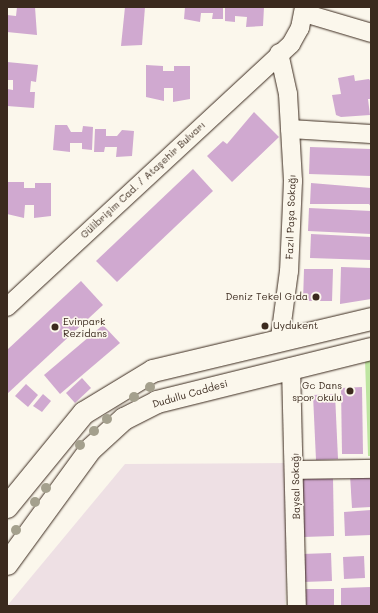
<!DOCTYPE html>
<meta charset="utf-8">
<style>
body{margin:0}
#map{position:relative;width:378px;height:613px;overflow:hidden;background:#fbf7ec;font-family:Mali,sans-serif}
div>[style]{position:absolute}
[style*='--x']{left:calc(var(--x)*1px);top:calc(var(--y)*1px);width:calc(var(--w)*1px);rotate:calc(var(--a)*1deg)}
.built>*{inset:0;background:#eee0e4}
.green>*{inset:0;background:#bee5a1}
.building>*{inset:0;background:#d0a9d0}
.roads{filter:drop-shadow(0 0 1px #3b2a1e) drop-shadow(0 0 1px #3b2a1e)}
.minor>*{height:18px;margin:-9px;padding:0 9px;transform-origin:9px;border-radius:9px;background:#fbf7ec}
.major>*{height:22px;margin:-11px;padding:0 11px;transform-origin:11px;border-radius:11px;background:#fbf7ec}
.trees>*{width:10px;height:10px;margin:-5px;border-radius:50%;background:#a4a08d}
.dots>*{width:11px;height:11px;translate:-50% -50%;box-sizing:border-box;border:2px solid #fbf7ec;border-radius:50%}
span{translate:-50% -50%;white-space:nowrap;text-align:center;line-height:1.15;-webkit-text-stroke:3.5px #fbf7ec;paint-order:stroke}
.street-label{font-size:10px;color:#3b2a1e}
.poi-label{font-size:10px;color:#3b2a1e}
.right{translate:-100% -50%;text-align:right}
.left{translate:0 -50%;text-align:left}
.frame{position:absolute;inset:0;border:8px solid #3b2a1e;pointer-events:none}
</style>
<div id="map">
<div class="built">
<i style="clip-path:polygon(289px 463px,285px 606px,7px 606px,125px 464px)"></i>
</div>
<div class="green">
<i style="clip-path:polygon(371px 357px,371px 456px,368px 456px,365px 358px)"></i>
</div>
<div class="building">
<i style="clip-path:polygon(17px 7px,35px 7px,37px 35px,7px 32px,7px 15px,16px 16px)"></i>
<i style="clip-path:polygon(125px 7px,145px 7px,142px 45px,121px 46px)"></i>
<i style="clip-path:polygon(185px 7px,223px 7px,223px 19px,212px 19px,213px 13px,201px 13px,200px 22px,184px 19px)"></i>
<i style="clip-path:polygon(225px 7px,264px 7px,263px 26px,246px 27px,247px 17px,235px 16px,235px 22px,225px 21px)"></i>
<i style="clip-path:polygon(7px 62px,38px 65px,36px 82px,31px 81px,30px 92px,35px 92px,34px 108px,7px 106px,7px 89px,13px 90px,13px 80px,7px 80px)"></i>
<i style="clip-path:polygon(146px 65px,163px 66px,163px 71px,174px 71px,174px 66px,190px 66px,190px 99px,173px 102px,173px 88px,164px 88px,164px 101px,146px 97px)"></i>
<i style="clip-path:polygon(354px 75px,355px 81px,369px 79px,371px 82px,371px 99px,368px 99px,370px 115px,341px 117px,336px 115px,332px 95px,341px 94px,338px 78px)"></i>
<i style="clip-path:polygon(254px 112px,279px 137px,232px 182px,207px 156px,223px 141px,227px 144px)"></i>
<i style="clip-path:polygon(55px 125px,67px 125px,71px 132px,82px 132px,83px 126px,93px 127px,92px 150px,82px 149px,82px 143px,70px 143px,70px 152px,53px 150px)"></i>
<i style="clip-path:polygon(95px 129px,106px 129px,106px 136px,117px 136px,122px 130px,134px 131px,132px 156px,116px 157px,117px 147px,105px 147px,104px 152px,94px 152px)"></i>
<i style="clip-path:polygon(310px 147px,371px 149px,371px 176px,309px 174px)"></i>
<i style="clip-path:polygon(193px 169px,213px 191px,117px 282px,96px 261px)"></i>
<i style="clip-path:polygon(7px 182px,24px 182px,24px 188px,35px 188px,35px 183px,51px 183px,51px 216px,34px 218px,34px 205px,25px 205px,24px 218px,7px 214px)"></i>
<i style="clip-path:polygon(311px 183px,371px 188px,371px 207px,369px 204px,310px 204px)"></i>
<i style="clip-path:polygon(309px 208px,371px 211px,371px 234px,308px 231px)"></i>
<i style="clip-path:polygon(311px 234px,371px 237px,371px 260px,310px 258px)"></i>
<i style="clip-path:polygon(341px 267px,371px 268px,371px 299px,340px 304px)"></i>
<i style="clip-path:polygon(304px 269px,333px 269px,332px 301px,303px 301px)"></i>
<i style="clip-path:polygon(81px 281px,103px 305px,7px 394px,7px 350px)"></i>
<i style="clip-path:polygon(103px 325px,120px 343px,60px 394px,44px 375px)"></i>
<i style="clip-path:polygon(82px 378px,91px 388px,75px 403px,66px 393px)"></i>
<i style="clip-path:polygon(26px 384px,38px 395px,28px 407px,15px 396px)"></i>
<i style="clip-path:polygon(362px 387px,363px 454px,342px 454px,341px 388px)"></i>
<i style="clip-path:polygon(43px 394px,51px 401px,42px 412px,33px 406px)"></i>
<i style="clip-path:polygon(335px 394px,338px 459px,316px 460px,313px 395px)"></i>
<i style="clip-path:polygon(371px 474px,371px 507px,352px 508px,350px 475px)"></i>
<i style="clip-path:polygon(302px 478px,333px 478px,334px 536px,303px 537px)"></i>
<i style="clip-path:polygon(371px 510px,371px 535px,345px 536px,344px 512px)"></i>
<i style="clip-path:polygon(331px 553px,332px 581px,303px 582px,302px 554px)"></i>
<i style="clip-path:polygon(364px 556px,365px 578px,344px 579px,343px 557px)"></i>
<i style="clip-path:polygon(371px 587px,371px 606px,341px 606px,341px 588px)"></i>
<i style="clip-path:polygon(302px 589px,334px 589px,334px 606px,302px 606px)"></i>
</div>
<div class="roads">
<div class="minor">
<i style="--x:304;--y:13;--w:70;--a:16.6"></i>
<i style="--x:279;--y:53;--w:42;--a:77.6"></i>
<i style="--x:288;--y:94;--w:87;--a:86.7"></i>
<i style="--x:293;--y:181;--w:90;--a:92.5"></i>
<i style="--x:289;--y:271;--w:68;--a:97.7"></i>
<i style="--x:290;--y:129;--w:81;--a:3.5"></i>
<i style="--x:7;--y:307;--w:387;--a:-42.8"></i>
<i style="--x:291;--y:44;--w:18;--a:-61"></i>
<i style="--x:300;--y:28;--w:21;--a:-79"></i>
<i style="--x:291;--y:367;--w:239;--a:88.6"></i>
<i style="--x:296;--y:470;--w:75;--a:-0.8"></i>
</div>
<div class="major">
<i style="--x:7;--y:507;--w:122;--a:-50.7"></i>
<i style="--x:84;--y:413;--w:81;--a:-31.3"></i>
<i style="--x:153;--y:371;--w:224;--a:-13.4"></i>
<i style="--x:7;--y:564;--w:142;--a:-53.9"></i>
<i style="--x:91;--y:449;--w:45;--a:-42.3"></i>
<i style="--x:124;--y:419;--w:37;--a:-27"></i>
<i style="--x:157;--y:402;--w:220;--a:-13.9"></i>
</div>
</div>
<div class="trees">
<i style="left:150px;top:387px"></i>
<i style="left:134px;top:397px"></i>
<i style="left:107px;top:419px"></i>
<i style="left:94px;top:431px"></i>
<i style="left:80px;top:445px"></i>
<i style="left:46px;top:488px"></i>
<i style="left:35px;top:502px"></i>
<i style="left:16px;top:530px"></i>
</div>
<div class="dots">
<i style="left:316px;top:297px;background:#3b2a1e"></i>
<i style="left:265px;top:326px;background:#3b2a1e"></i>
<i style="left:55px;top:327px;background:#3b2a1e"></i>
<i style="left:350px;top:391px;background:#3b2a1e"></i>
</div>
<div class="street-label">
<span style="left:143px;top:180px;rotate:-43deg">Gülibrişim Cad. / Ataşehir Bulvarı</span>
<span style="left:291px;top:217px;rotate:-88deg">Fazıl Paşa Sokağı</span>
<span style="left:190px;top:394px;rotate:-16deg">Dudullu Caddesi</span>
<span style="left:296px;top:486px;rotate:-91deg">Baysal Sokağı</span>
</div>
<div class="poi-label">
<span class="right" style="left:308px;top:297px">Deniz Tekel Gıda</span>
<span class="left" style="left:63px;top:327px">Evinpark<br>Rezidans</span>
<span class="left" style="left:273px;top:326px">Uydukent</span>
<span class="right" style="left:342px;top:391px">Gc Dans<br>spor okulu</span>
</div>
<div class="frame"></div>
</div>
